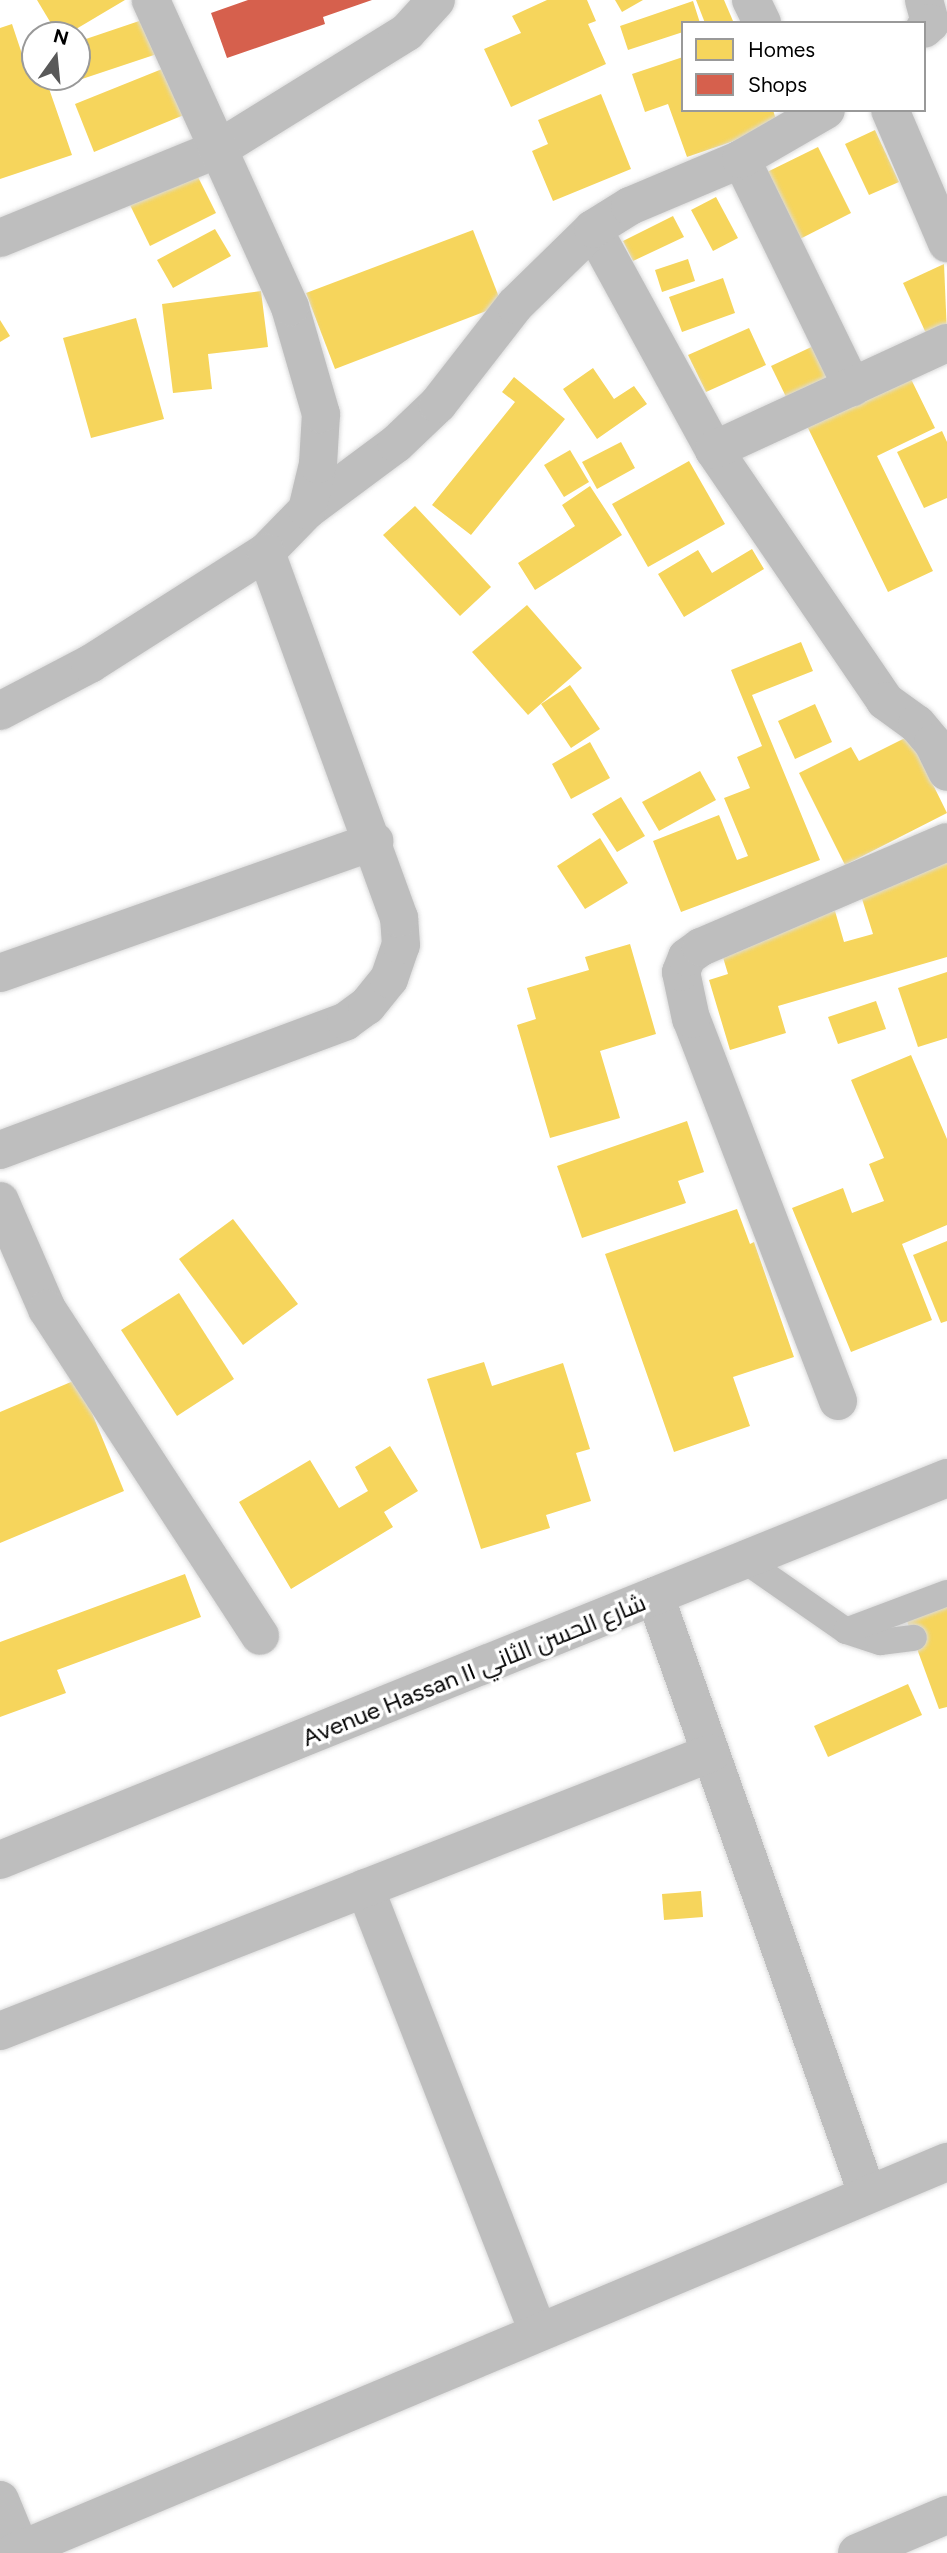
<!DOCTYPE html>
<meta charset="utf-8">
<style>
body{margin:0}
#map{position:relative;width:947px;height:2553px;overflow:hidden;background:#fff;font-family:Figtree,Cairo,sans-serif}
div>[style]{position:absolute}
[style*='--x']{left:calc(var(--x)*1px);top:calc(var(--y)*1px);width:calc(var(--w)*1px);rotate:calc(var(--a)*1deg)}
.homes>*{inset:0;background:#f6d55c}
.shops>*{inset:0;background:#d6604d}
.roads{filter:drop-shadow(0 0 2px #dbdbdb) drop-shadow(0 0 2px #dbdbdb)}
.lane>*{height:26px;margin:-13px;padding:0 13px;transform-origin:13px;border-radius:13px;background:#bebebe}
.street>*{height:38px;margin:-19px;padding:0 19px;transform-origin:19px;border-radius:19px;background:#bebebe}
.primary>*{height:38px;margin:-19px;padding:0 19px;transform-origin:19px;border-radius:19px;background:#bebebe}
span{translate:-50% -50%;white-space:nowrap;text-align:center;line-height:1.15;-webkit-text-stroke:7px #fff;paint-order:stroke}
.street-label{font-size:24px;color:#000}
.legend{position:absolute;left:681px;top:21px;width:245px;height:91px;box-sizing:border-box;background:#fff;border:2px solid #999;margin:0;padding:9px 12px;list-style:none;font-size:21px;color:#000}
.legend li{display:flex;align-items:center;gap:14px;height:35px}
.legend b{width:35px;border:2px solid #999}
.north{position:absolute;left:21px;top:21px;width:70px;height:70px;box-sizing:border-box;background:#fff;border:2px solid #999;border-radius:50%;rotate:15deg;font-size:19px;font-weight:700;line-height:28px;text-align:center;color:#000}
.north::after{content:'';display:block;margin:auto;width:24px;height:32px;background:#595959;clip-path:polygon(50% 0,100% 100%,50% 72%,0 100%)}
</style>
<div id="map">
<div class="homes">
<i style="clip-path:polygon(37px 0,125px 0,66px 35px,58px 35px)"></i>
<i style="clip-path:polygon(547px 0,587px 0,596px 21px,588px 24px,606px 64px,511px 107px,484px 49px,521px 33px,512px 16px)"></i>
<i style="clip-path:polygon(615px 0,643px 0,622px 12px)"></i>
<i style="clip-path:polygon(696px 0,724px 0,733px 21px,705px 23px)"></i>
<i style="clip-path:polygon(693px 1px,700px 23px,683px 23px,683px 32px,628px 50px,620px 26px)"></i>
<i style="clip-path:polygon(154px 16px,166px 51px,76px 81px,77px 42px)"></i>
<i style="clip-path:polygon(12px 24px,29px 75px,45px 77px,72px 155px,0 179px,0 28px)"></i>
<i style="clip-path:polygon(683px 57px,683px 110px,773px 110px,778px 126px,687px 157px,668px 104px,645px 112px,632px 74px)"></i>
<i style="clip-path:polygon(177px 63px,196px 110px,94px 152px,75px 104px)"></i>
<i style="clip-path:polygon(601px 94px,631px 169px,553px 201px,532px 151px,548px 144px,538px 120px)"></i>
<i style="clip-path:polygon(875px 130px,899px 182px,869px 195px,845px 144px)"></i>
<i style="clip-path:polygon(818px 147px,851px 213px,796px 241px,763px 174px)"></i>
<i style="clip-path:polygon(195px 171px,216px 213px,150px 246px,129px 203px)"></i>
<i style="clip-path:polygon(716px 197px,738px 238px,713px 251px,691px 210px)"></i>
<i style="clip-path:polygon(673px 216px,684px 237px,633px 261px,623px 241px)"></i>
<i style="clip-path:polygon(215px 229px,231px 256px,173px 288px,157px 260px)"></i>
<i style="clip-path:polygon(473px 230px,502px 305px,335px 369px,306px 293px)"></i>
<i style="clip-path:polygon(688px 259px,695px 281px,662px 292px,655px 270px)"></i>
<i style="clip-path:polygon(944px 264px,947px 334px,930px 342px,903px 283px)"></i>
<i style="clip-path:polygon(723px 278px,735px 313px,682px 332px,669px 297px)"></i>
<i style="clip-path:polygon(261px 291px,268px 347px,208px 354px,212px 389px,173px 393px,162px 304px)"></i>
<i style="clip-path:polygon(136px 318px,164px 419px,91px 438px,63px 338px)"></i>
<i style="clip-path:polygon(0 320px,10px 336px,0 342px)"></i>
<i style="clip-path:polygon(749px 328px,766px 365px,706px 392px,688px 355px)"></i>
<i style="clip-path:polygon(824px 341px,843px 380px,790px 405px,771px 366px)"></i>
<i style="clip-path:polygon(593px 368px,614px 399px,634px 386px,647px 404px,597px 439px,563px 389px)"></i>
<i style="clip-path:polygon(514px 377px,565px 419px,471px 535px,432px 505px,515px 402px,502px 392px)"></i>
<i style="clip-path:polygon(910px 377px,935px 428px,877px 456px,933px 571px,888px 592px,807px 426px)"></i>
<i style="clip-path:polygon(942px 431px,947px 442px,947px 498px,924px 508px,897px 452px)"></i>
<i style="clip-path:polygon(621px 442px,635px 468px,597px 489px,582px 462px)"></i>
<i style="clip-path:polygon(570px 450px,589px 482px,564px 497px,544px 465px)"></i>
<i style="clip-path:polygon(689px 461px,725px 524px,648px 567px,612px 504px)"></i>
<i style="clip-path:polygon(590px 486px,622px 535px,535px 590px,518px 563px,575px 526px,562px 505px)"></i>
<i style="clip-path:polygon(415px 506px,491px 587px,460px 616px,383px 535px)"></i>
<i style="clip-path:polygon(752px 549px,764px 569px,684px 617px,658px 574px,698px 550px,712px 573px)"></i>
<i style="clip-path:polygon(527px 605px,582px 668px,528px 715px,472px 652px)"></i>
<i style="clip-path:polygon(801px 642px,813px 671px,752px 695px,820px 860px,681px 912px,653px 841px,719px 815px,737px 860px,748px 856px,724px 798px,750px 788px,737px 757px,762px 746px,731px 670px)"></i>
<i style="clip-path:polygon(570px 685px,600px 729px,571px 748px,541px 704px)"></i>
<i style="clip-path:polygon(815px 704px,832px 742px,795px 759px,778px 721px)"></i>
<i style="clip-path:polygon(909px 736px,947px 813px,845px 865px,799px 773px,851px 747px,859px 761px)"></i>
<i style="clip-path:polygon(590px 742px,610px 778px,571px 799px,552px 764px)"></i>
<i style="clip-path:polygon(700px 771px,716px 800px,659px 831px,642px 802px)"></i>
<i style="clip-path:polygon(621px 797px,645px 836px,617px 852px,592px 814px)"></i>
<i style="clip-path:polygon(600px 838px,628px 883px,585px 909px,557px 866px)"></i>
<i style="clip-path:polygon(947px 860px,947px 957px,778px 1006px,786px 1033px,730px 1050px,709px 980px,728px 974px,719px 944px,835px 911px,844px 942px,873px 934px,858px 886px)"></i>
<i style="clip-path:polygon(630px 944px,656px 1034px,600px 1051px,620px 1118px,550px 1138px,517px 1025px,536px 1019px,527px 988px,589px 970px,585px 957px)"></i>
<i style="clip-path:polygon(947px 972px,947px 1038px,918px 1047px,898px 988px)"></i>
<i style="clip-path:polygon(876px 1001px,886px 1029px,838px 1044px,828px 1017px)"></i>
<i style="clip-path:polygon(911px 1055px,947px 1139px,947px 1225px,902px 1244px,932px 1320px,851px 1352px,792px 1208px,843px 1188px,852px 1213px,884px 1201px,869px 1164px,884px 1158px,851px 1080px)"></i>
<i style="clip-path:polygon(687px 1121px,704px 1172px,678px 1181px,686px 1203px,582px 1238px,557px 1166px)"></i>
<i style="clip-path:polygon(737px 1209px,750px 1244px,754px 1242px,794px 1357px,733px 1377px,750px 1426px,674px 1452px,605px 1254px)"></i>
<i style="clip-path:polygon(233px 1219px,298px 1304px,243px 1345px,179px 1259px)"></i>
<i style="clip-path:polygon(947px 1241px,947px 1321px,941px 1323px,913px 1255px)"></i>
<i style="clip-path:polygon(179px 1293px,234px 1379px,177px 1416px,121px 1330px)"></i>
<i style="clip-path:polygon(484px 1362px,492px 1386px,563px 1363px,590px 1449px,576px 1453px,591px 1501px,546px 1515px,550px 1528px,481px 1549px,427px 1379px)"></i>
<i style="clip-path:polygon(78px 1379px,124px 1491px,0 1543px,0 1412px)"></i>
<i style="clip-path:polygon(390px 1446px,418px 1491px,384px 1512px,393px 1527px,291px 1589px,239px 1502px,310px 1460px,339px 1508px,368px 1491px,355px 1467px)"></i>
<i style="clip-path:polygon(185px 1574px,201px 1617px,57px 1670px,66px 1693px,0 1717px,0 1642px)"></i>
<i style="clip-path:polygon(947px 1597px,947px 1707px,939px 1709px,904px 1613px)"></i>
<i style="clip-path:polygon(908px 1684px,922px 1715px,828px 1757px,814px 1726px)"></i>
<i style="clip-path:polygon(701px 1891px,703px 1917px,664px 1920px,662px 1894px)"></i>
</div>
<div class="shops">
<i style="clip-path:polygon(248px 0,372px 0,323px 17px,325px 24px,227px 58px,211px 13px)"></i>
</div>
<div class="roads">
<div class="lane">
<i style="--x:744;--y:1560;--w:124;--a:34.8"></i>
<i style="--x:846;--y:1631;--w:36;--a:18"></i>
<i style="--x:880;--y:1642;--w:34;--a:-7"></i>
<i style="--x:846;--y:1631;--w:108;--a:-20.6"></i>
</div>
<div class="street">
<i style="--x:751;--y:0;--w:25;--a:64"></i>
<i style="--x:924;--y:0;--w:24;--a:75"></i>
<i style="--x:930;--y:23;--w:8;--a:135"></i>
<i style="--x:890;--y:110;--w:145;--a:66.8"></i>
<i style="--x:741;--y:159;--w:254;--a:64"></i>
<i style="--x:593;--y:229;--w:252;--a:61.3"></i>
<i style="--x:714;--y:450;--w:304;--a:55.7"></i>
<i style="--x:885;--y:701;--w:39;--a:36"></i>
<i style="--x:917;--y:724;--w:25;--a:50"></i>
<i style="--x:933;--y:743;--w:32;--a:64"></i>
<i style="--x:0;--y:238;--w:238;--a:-22.2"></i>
<i style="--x:220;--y:148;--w:220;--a:-31.8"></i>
<i style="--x:407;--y:32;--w:43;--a:-47.8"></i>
<i style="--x:714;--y:450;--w:256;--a:-24.7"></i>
<i style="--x:307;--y:510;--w:111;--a:-36.6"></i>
<i style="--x:396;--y:444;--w:58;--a:-43.6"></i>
<i style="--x:438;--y:404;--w:125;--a:-52.1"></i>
<i style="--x:515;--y:305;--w:109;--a:-44.3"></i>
<i style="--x:593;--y:229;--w:44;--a:-31.9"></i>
<i style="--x:630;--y:206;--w:121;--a:-22.9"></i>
<i style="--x:741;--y:159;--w:98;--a:-30"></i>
<i style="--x:0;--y:711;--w:102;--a:-27.6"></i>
<i style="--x:90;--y:664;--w:209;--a:-32.5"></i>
<i style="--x:266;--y:552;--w:59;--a:-45.7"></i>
<i style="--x:307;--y:510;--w:47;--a:-76.6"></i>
<i style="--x:318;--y:464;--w:50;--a:-86.6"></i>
<i style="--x:321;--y:414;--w:111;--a:-106.2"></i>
<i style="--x:290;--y:307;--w:337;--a:-114.4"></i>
<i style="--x:0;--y:973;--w:397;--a:-19.4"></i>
<i style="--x:0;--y:1150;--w:369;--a:-20.4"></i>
<i style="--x:346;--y:1021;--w:26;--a:-36"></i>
<i style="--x:367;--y:1006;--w:35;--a:-51"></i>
<i style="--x:389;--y:979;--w:36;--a:-71"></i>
<i style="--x:401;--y:945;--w:27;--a:-94"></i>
<i style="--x:399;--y:918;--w:389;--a:-110"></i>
<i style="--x:0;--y:1201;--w:118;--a:66.5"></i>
<i style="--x:47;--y:1309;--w:390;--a:56.9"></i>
<i style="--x:838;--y:1401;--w:409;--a:-111"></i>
<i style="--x:691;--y:1019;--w:48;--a:-102"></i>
<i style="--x:681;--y:972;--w:16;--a:-68"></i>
<i style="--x:687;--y:957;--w:17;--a:-36"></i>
<i style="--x:701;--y:947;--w:267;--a:-23.1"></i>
<i style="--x:655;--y:1596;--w:634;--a:70.45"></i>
<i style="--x:365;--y:1888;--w:474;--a:68.7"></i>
<i style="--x:0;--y:2031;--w:763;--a:-21.36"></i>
<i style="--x:0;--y:2500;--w:57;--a:67.5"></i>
<i style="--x:13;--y:2553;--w:1013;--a:-22.72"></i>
<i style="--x:857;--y:2553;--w:98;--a:-22.9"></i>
</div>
<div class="primary">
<i style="--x:0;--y:1860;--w:1021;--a:-21.97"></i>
</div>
</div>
<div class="street-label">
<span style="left:474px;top:1670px;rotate:-22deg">Avenue Hassan II شارع الحسن الثاني</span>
</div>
<ul class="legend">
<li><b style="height:19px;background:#f6d55c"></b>Homes</li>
<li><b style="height:19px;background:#d6604d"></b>Shops</li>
</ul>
<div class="north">N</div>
</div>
